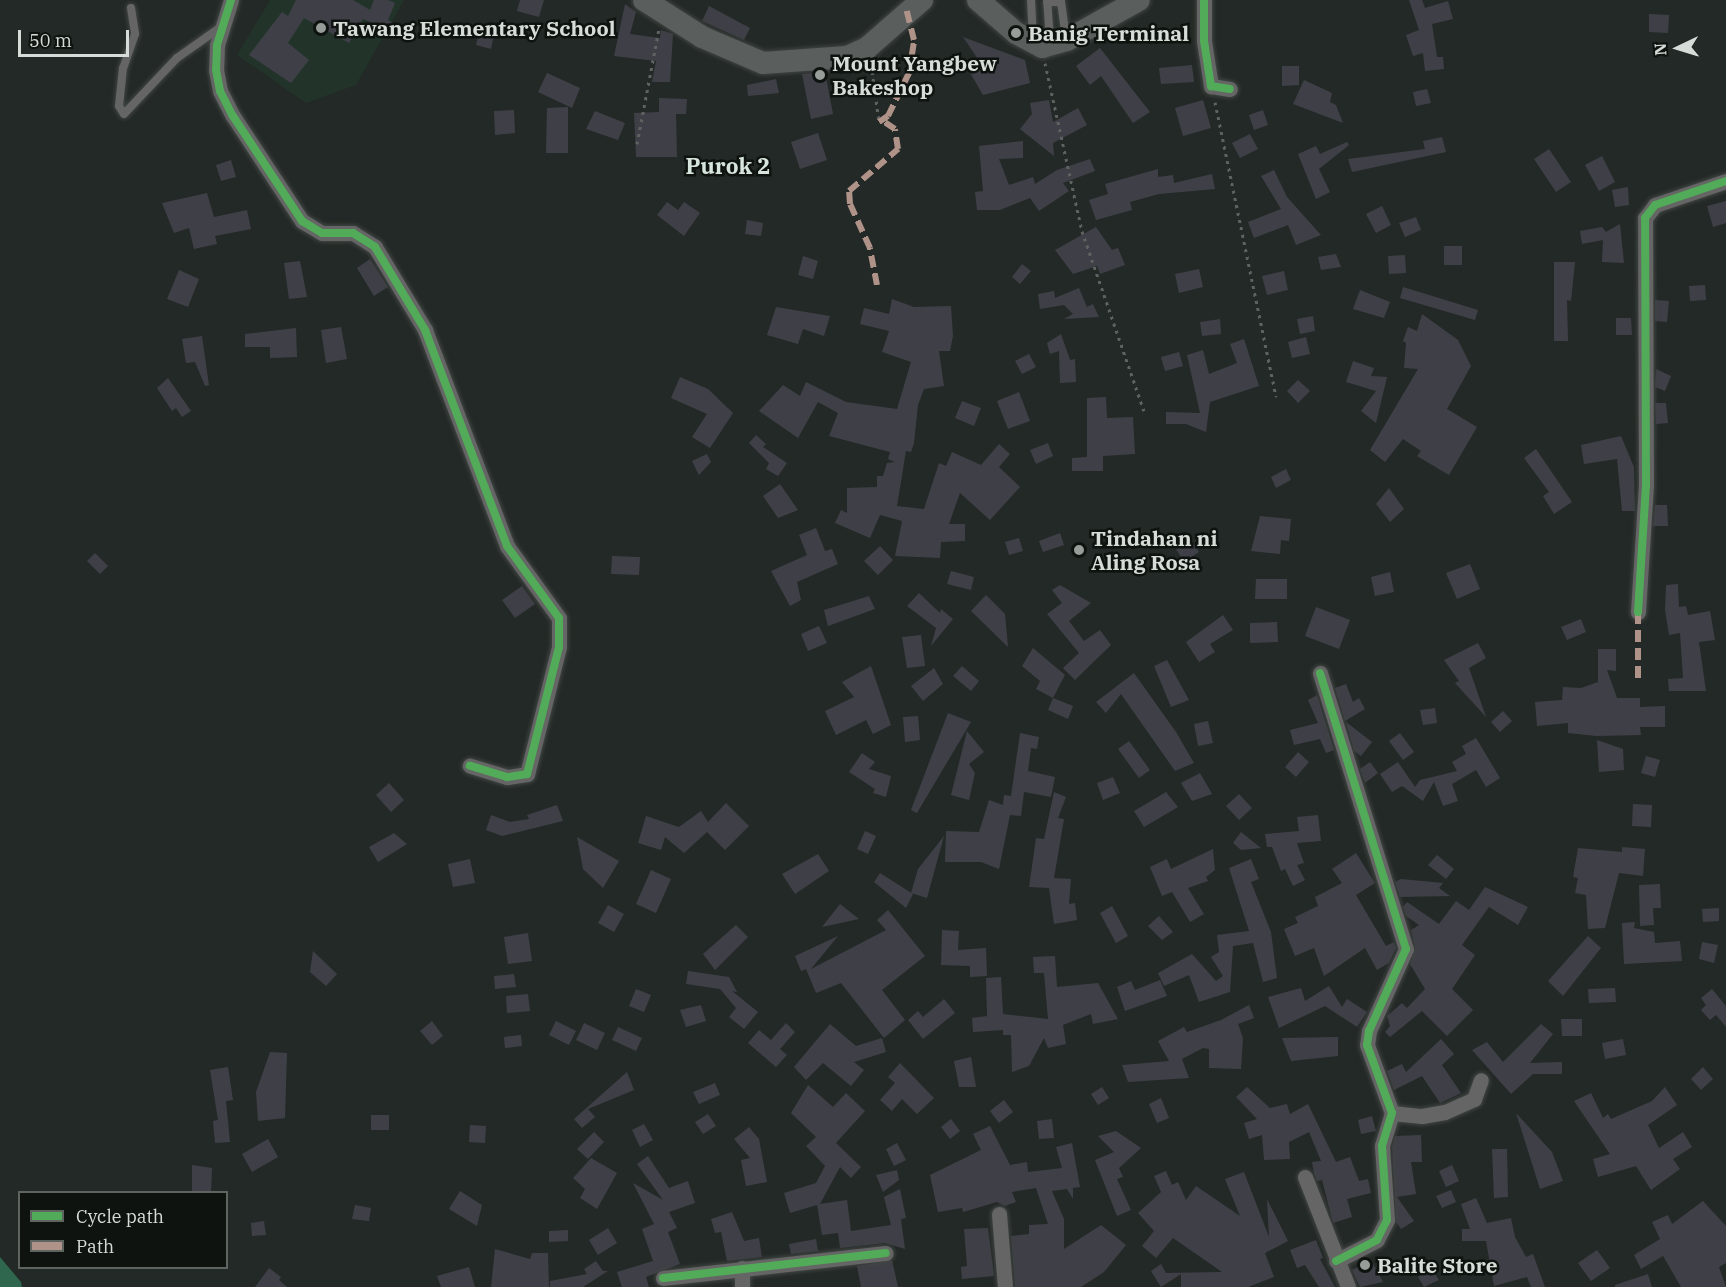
<!DOCTYPE html>
<style>
body{margin:0}
#map{position:relative;width:1726px;height:1287px;overflow:hidden;background:#232926;font-family:"IBM Plex Serif",serif}
div>[style]{position:absolute}
[style*='--x']{left:calc(var(--x)*1px);top:calc(var(--y)*1px);width:calc(var(--w)*1px);rotate:calc(var(--a)*1deg)}
.built>*{inset:0;background:#22332a}
.forest>*{inset:0;background:#2e674e}
.building>*{inset:0;background:#3f4047}
.path>*{height:3px;margin-top:-1.5px;transform-origin:0;background:repeating-linear-gradient(90deg,#5e6260 0 3px,transparent 0 7.5px)}
.roads{filter:drop-shadow(0 0 2px #404543) drop-shadow(0 0 2px #404543)}
.service>*{height:8px;margin:-4px;padding:0 4px;transform-origin:4px;border-radius:4px;background:#646564}
.minor>*{height:15px;margin:-7.5px;padding:0 7.5px;transform-origin:7.5px;border-radius:7.5px;background:#646564}
.secondary>*{height:22px;margin:-11px;padding:0 11px;transform-origin:11px;border-radius:11px;background:#5a5f5d}
.quiet>*{height:6px;margin-top:-3px;transform-origin:0;background:repeating-linear-gradient(90deg,#af9288 0 12px,transparent 0 18px)}
.cycleway>*{height:8px;margin:-4px;padding:0 4px;transform-origin:4px;border-radius:4px;background:#51ab58}
.dots>*{width:16px;height:16px;translate:-50% -50%;box-sizing:border-box;border:3px solid #0e1310;border-radius:50%}
span{translate:-50% -50%;white-space:nowrap;text-align:center;line-height:1.15;-webkit-text-stroke:5px #0e1310;paint-order:stroke}
.poi-label{font-size:21px;color:#d6ddd9;font-weight:700}
.left{translate:0 -50%;text-align:left}
.neighbourhood-label{font-size:22px;color:#d7e5dd;font-weight:700}
.legend{position:absolute;left:18px;top:1191px;width:210px;height:78px;box-sizing:border-box;background:#0e1310;border:2px solid #5e6460;margin:0;padding:8px 10px;list-style:none;font-size:18px;color:#d6ddd9}
.legend li{display:flex;align-items:center;gap:12px;height:30px}
.legend b{width:30px;border:2px solid #5e6460}
.north{position:absolute;left:1648px;top:18px;width:60px;height:60px;-webkit-text-stroke:4px #0e1310;paint-order:stroke;rotate:266deg;font-size:16px;font-weight:700;line-height:24px;text-align:center;color:#d6ddd9}
.north::after{content:'';display:block;margin:auto;width:21px;height:27px;background:#d6ddd9;clip-path:polygon(50% 0,100% 100%,50% 72%,0 100%)}
.scale{position:absolute;left:18px;top:30px;width:111px;height:27px;box-sizing:border-box;border:3px solid #d6ddd9;border-top:0;padding-left:8px;font-size:18px;line-height:21px;white-space:nowrap;color:#d6ddd9;-webkit-text-stroke:4px #0e1310;paint-order:stroke}
</style>
<div id="map">
<div class="built">
<i style="clip-path:polygon(270px 0,404px 0,356px 85px,306px 103px,237px 55px)"></i>
</div>
<div class="forest">
<i style="clip-path:polygon(0 1257px,21px 1282px,22px 1287px,0 1287px)"></i>
</div>
<div class="building">
<i style="clip-path:polygon(296px 0,353px 0,370px 10px,374px 0,388px 0,395px 3px,388px 20px,393px 23px,390px 30px,363px 19px,349px 43px,304px 18px,288px 43px,309px 60px,291px 83px,249px 55px,282px 12px,288px 16px)"></i>
<i style="clip-path:polygon(520px 0,544px 0,539px 17px,517px 11px)"></i>
<i style="clip-path:polygon(1409px 0,1422px 0,1425px 8px,1448px 1px,1453px 19px,1432px 24px,1437px 57px,1443px 57px,1444px 69px,1425px 71px,1423px 53px,1413px 56px,1406px 35px,1419px 30px)"></i>
<i style="clip-path:polygon(625px 4px,636px 12px,630px 34px,660px 38px,661px 30px,673px 34px,670px 82px,652px 82px,656px 61px,614px 56px)"></i>
<i style="clip-path:polygon(709px 6px,750px 28px,744px 40px,702px 21px)"></i>
<i style="clip-path:polygon(1649px 14px,1669px 15px,1668px 33px,1649px 32px)"></i>
<i style="clip-path:polygon(481px 23px,496px 26px,491px 49px,476px 45px)"></i>
<i style="clip-path:polygon(963px 37px,1025px 60px,1030px 83px,983px 95px,969px 71px,984px 68px)"></i>
<i style="clip-path:polygon(1100px 48px,1150px 112px,1133px 123px,1101px 76px,1090px 85px,1076px 66px)"></i>
<i style="clip-path:polygon(1192px 65px,1194px 82px,1161px 84px,1159px 68px)"></i>
<i style="clip-path:polygon(1282px 66px,1299px 66px,1299px 85px,1282px 86px)"></i>
<i style="clip-path:polygon(825px 72px,833px 114px,811px 119px,802px 74px)"></i>
<i style="clip-path:polygon(547px 73px,580px 88px,572px 108px,538px 92px)"></i>
<i style="clip-path:polygon(776px 79px,779px 93px,748px 96px,747px 85px)"></i>
<i style="clip-path:polygon(1304px 80px,1332px 93px,1330px 102px,1336px 105px,1343px 123px,1293px 104px)"></i>
<i style="clip-path:polygon(1427px 89px,1431px 103px,1416px 106px,1413px 92px)"></i>
<i style="clip-path:polygon(659px 98px,687px 99px,686px 114px,676px 114px,677px 157px,636px 157px,634px 113px,659px 112px)"></i>
<i style="clip-path:polygon(1049px 100px,1053px 122px,1078px 108px,1087px 125px,1053px 143px,1054px 156px,1020px 129px,1032px 114px,1030px 103px)"></i>
<i style="clip-path:polygon(1203px 100px,1211px 128px,1183px 136px,1175px 108px)"></i>
<i style="clip-path:polygon(568px 107px,568px 153px,546px 153px,547px 108px)"></i>
<i style="clip-path:polygon(514px 110px,515px 133px,495px 135px,494px 111px)"></i>
<i style="clip-path:polygon(1263px 110px,1268px 125px,1254px 130px,1249px 115px)"></i>
<i style="clip-path:polygon(595px 111px,625px 123px,618px 140px,586px 129px)"></i>
<i style="clip-path:polygon(818px 133px,827px 160px,800px 169px,791px 142px)"></i>
<i style="clip-path:polygon(1250px 134px,1258px 149px,1240px 158px,1232px 143px)"></i>
<i style="clip-path:polygon(1442px 137px,1446px 152px,1352px 172px,1348px 159px,1425px 149px,1423px 141px)"></i>
<i style="clip-path:polygon(1023px 141px,1023px 158px,999px 159px,1009px 185px,1033px 177px,1035px 184px,1057px 170px,1090px 159px,1095px 171px,1063px 183px,1069px 191px,1039px 211px,1030px 198px,1000px 210px,977px 210px,975px 192px,983px 191px,979px 146px)"></i>
<i style="clip-path:polygon(1347px 142px,1349px 145px,1319px 169px,1330px 192px,1316px 199px,1298px 154px,1316px 146px,1320px 154px)"></i>
<i style="clip-path:polygon(1549px 149px,1571px 182px,1556px 192px,1534px 159px)"></i>
<i style="clip-path:polygon(1602px 156px,1615px 182px,1599px 191px,1585px 165px)"></i>
<i style="clip-path:polygon(231px 160px,236px 177px,221px 181px,216px 165px)"></i>
<i style="clip-path:polygon(1158px 169px,1158px 177px,1173px 175px,1174px 183px,1212px 174px,1215px 189px,1159px 194px,1130px 202px,1132px 210px,1096px 220px,1089px 200px,1108px 194px,1105px 184px)"></i>
<i style="clip-path:polygon(1274px 170px,1287px 197px,1321px 235px,1296px 245px,1288px 225px,1254px 238px,1248px 222px,1281px 209px,1261px 176px)"></i>
<i style="clip-path:polygon(1628px 187px,1629px 205px,1615px 207px,1612px 190px)"></i>
<i style="clip-path:polygon(207px 193px,214px 217px,247px 210px,251px 229px,215px 236px,217px 244px,194px 249px,189px 228px,174px 233px,162px 203px)"></i>
<i style="clip-path:polygon(1726px 201px,1726px 223px,1713px 227px,1707px 206px)"></i>
<i style="clip-path:polygon(667px 202px,678px 210px,684px 202px,700px 213px,684px 236px,657px 215px)"></i>
<i style="clip-path:polygon(1382px 206px,1391px 225px,1376px 233px,1366px 214px)"></i>
<i style="clip-path:polygon(1416px 217px,1421px 230px,1405px 237px,1399px 223px)"></i>
<i style="clip-path:polygon(747px 220px,763px 223px,761px 236px,745px 234px)"></i>
<i style="clip-path:polygon(1620px 224px,1624px 263px,1602px 262px,1603px 240px,1582px 244px,1580px 231px,1602px 227px,1606px 232px)"></i>
<i style="clip-path:polygon(1096px 227px,1112px 250px,1118px 248px,1125px 265px,1100px 274px,1097px 266px,1073px 274px,1055px 250px)"></i>
<i style="clip-path:polygon(1444px 246px,1462px 246px,1462px 265px,1444px 265px)"></i>
<i style="clip-path:polygon(1336px 254px,1341px 267px,1321px 270px,1318px 257px)"></i>
<i style="clip-path:polygon(1405px 255px,1406px 273px,1389px 274px,1388px 256px)"></i>
<i style="clip-path:polygon(803px 256px,818px 261px,813px 279px,798px 275px)"></i>
<i style="clip-path:polygon(370px 259px,388px 287px,374px 296px,357px 268px)"></i>
<i style="clip-path:polygon(300px 261px,307px 297px,289px 299px,284px 263px)"></i>
<i style="clip-path:polygon(1554px 262px,1575px 262px,1571px 301px,1567px 300px,1568px 341px,1554px 341px)"></i>
<i style="clip-path:polygon(1022px 264px,1031px 271px,1020px 284px,1012px 277px)"></i>
<i style="clip-path:polygon(1199px 269px,1203px 287px,1179px 293px,1175px 274px)"></i>
<i style="clip-path:polygon(179px 270px,199px 279px,188px 307px,167px 299px)"></i>
<i style="clip-path:polygon(1284px 271px,1288px 290px,1267px 295px,1262px 276px)"></i>
<i style="clip-path:polygon(1705px 285px,1706px 300px,1690px 301px,1689px 286px)"></i>
<i style="clip-path:polygon(1403px 287px,1478px 310px,1475px 320px,1400px 298px)"></i>
<i style="clip-path:polygon(1079px 288px,1087px 307px,1093px 304px,1099px 317px,1064px 319px,1073px 314px,1064px 305px,1040px 309px,1038px 294px,1054px 291px,1055px 298px)"></i>
<i style="clip-path:polygon(1360px 290px,1390px 302px,1384px 318px,1353px 309px)"></i>
<i style="clip-path:polygon(892px 299px,914px 307px,951px 306px,953px 336px,950px 351px,939px 351px,944px 386px,924px 389px,918px 405px,914px 443px,911px 452px,906px 451px,897px 506px,924px 509px,939px 463px,946px 466px,952px 452px,981px 465px,999px 444px,1010px 454px,999px 467px,1020px 487px,990px 520px,960px 493px,949px 524px,965px 524px,965px 541px,941px 542px,940px 558px,895px 556px,902px 521px,880px 515px,870px 538px,835px 523px,841px 510px,847px 513px,847px 488px,877px 487px,877px 476px,883px 476px,887px 463px,895px 462px,888px 459px,890px 452px,829px 436px,838px 413px,818px 402px,798px 438px,759px 411px,783px 385px,800px 396px,806px 382px,846px 402px,897px 409px,911px 362px,882px 352px,889px 331px,860px 324px,864px 308px,889px 314px)"></i>
<i style="clip-path:polygon(1655px 300px,1669px 301px,1667px 322px,1655px 321px)"></i>
<i style="clip-path:polygon(776px 307px,830px 316px,824px 336px,803px 329px,798px 344px,767px 335px)"></i>
<i style="clip-path:polygon(1422px 314px,1458px 340px,1471px 366px,1447px 409px,1477px 427px,1449px 475px,1417px 456px,1421px 451px,1403px 439px,1385px 462px,1370px 450px,1418px 369px,1404px 368px,1406px 343px,1403px 341px,1408px 327px,1417px 331px)"></i>
<i style="clip-path:polygon(1313px 316px,1315px 331px,1300px 334px,1297px 319px)"></i>
<i style="clip-path:polygon(1616px 318px,1631px 318px,1632px 335px,1616px 335px)"></i>
<i style="clip-path:polygon(1220px 319px,1221px 334px,1202px 336px,1200px 322px)"></i>
<i style="clip-path:polygon(341px 327px,347px 359px,326px 363px,321px 330px)"></i>
<i style="clip-path:polygon(296px 328px,297px 357px,270px 358px,270px 347px,245px 347px,245px 334px)"></i>
<i style="clip-path:polygon(1061px 334px,1070px 360px,1075px 359px,1076px 382px,1060px 383px,1059px 351px,1050px 354px,1047px 343px)"></i>
<i style="clip-path:polygon(202px 336px,209px 385px,205px 386px,195px 362px,186px 363px,182px 339px)"></i>
<i style="clip-path:polygon(1306px 337px,1310px 354px,1292px 358px,1288px 342px)"></i>
<i style="clip-path:polygon(1244px 339px,1259px 386px,1210px 402px,1206px 432px,1186px 424px,1166px 424px,1166px 412px,1200px 413px,1187px 355px,1203px 350px,1209px 374px,1237px 363px,1230px 344px)"></i>
<i style="clip-path:polygon(1179px 352px,1183px 366px,1165px 371px,1161px 357px)"></i>
<i style="clip-path:polygon(1029px 354px,1036px 367px,1022px 374px,1015px 361px)"></i>
<i style="clip-path:polygon(1353px 361px,1374px 368px,1371px 376px,1387px 377px,1376px 423px,1361px 411px,1376px 391px,1346px 382px)"></i>
<i style="clip-path:polygon(1656px 369px,1671px 376px,1665px 391px,1655px 387px)"></i>
<i style="clip-path:polygon(680px 377px,708px 389px,733px 413px,710px 448px,692px 437px,707px 414px,671px 398px)"></i>
<i style="clip-path:polygon(168px 378px,191px 411px,182px 417px,176px 408px,172px 411px,157px 388px)"></i>
<i style="clip-path:polygon(1298px 380px,1310px 391px,1298px 403px,1287px 391px)"></i>
<i style="clip-path:polygon(1019px 392px,1030px 421px,1008px 429px,997px 401px)"></i>
<i style="clip-path:polygon(1106px 397px,1107px 418px,1133px 417px,1135px 454px,1103px 456px,1103px 471px,1072px 471px,1072px 458px,1087px 457px,1087px 398px)"></i>
<i style="clip-path:polygon(962px 401px,981px 408px,974px 426px,955px 418px)"></i>
<i style="clip-path:polygon(1655px 403px,1666px 403px,1668px 423px,1656px 424px)"></i>
<i style="clip-path:polygon(756px 435px,766px 444px,763px 447px,787px 463px,778px 476px,766px 469px,769px 463px,749px 443px)"></i>
<i style="clip-path:polygon(1621px 436px,1634px 467px,1635px 511px,1622px 511px,1617px 459px,1584px 464px,1581px 445px)"></i>
<i style="clip-path:polygon(1048px 443px,1053px 456px,1036px 464px,1030px 450px)"></i>
<i style="clip-path:polygon(1536px 449px,1572px 502px,1554px 514px,1543px 496px,1549px 492px,1524px 458px)"></i>
<i style="clip-path:polygon(707px 454px,711px 462px,699px 475px,692px 461px)"></i>
<i style="clip-path:polygon(1286px 469px,1291px 480px,1276px 488px,1271px 477px)"></i>
<i style="clip-path:polygon(780px 484px,798px 510px,778px 518px,763px 496px)"></i>
<i style="clip-path:polygon(1389px 488px,1404px 509px,1390px 522px,1376px 504px)"></i>
<i style="clip-path:polygon(1655px 505px,1667px 505px,1668px 526px,1653px 526px)"></i>
<i style="clip-path:polygon(1260px 516px,1291px 519px,1289px 541px,1281px 540px,1280px 554px,1251px 551px)"></i>
<i style="clip-path:polygon(816px 528px,825px 551px,832px 549px,838px 564px,797px 582px,801px 600px,790px 606px,771px 571px,807px 555px,799px 535px)"></i>
<i style="clip-path:polygon(1060px 533px,1064px 545px,1043px 552px,1039px 541px)"></i>
<i style="clip-path:polygon(1019px 538px,1023px 551px,1009px 555px,1005px 542px)"></i>
<i style="clip-path:polygon(1191px 539px,1199px 552px,1184px 562px,1176px 549px)"></i>
<i style="clip-path:polygon(880px 546px,893px 560px,878px 575px,864px 561px)"></i>
<i style="clip-path:polygon(95px 553px,108px 566px,100px 574px,87px 561px)"></i>
<i style="clip-path:polygon(612px 556px,640px 557px,639px 575px,611px 574px)"></i>
<i style="clip-path:polygon(1470px 564px,1480px 589px,1457px 599px,1446px 573px)"></i>
<i style="clip-path:polygon(951px 571px,974px 577px,971px 590px,947px 584px)"></i>
<i style="clip-path:polygon(1390px 572px,1394px 592px,1375px 596px,1371px 577px)"></i>
<i style="clip-path:polygon(1256px 579px,1287px 579px,1287px 599px,1255px 599px)"></i>
<i style="clip-path:polygon(1678px 584px,1679px 607px,1686px 606px,1688px 615px,1710px 611px,1715px 640px,1699px 642px,1706px 691px,1669px 691px,1668px 679px,1683px 678px,1680px 633px,1669px 635px,1665px 610px,1666px 585px)"></i>
<i style="clip-path:polygon(1060px 585px,1091px 603px,1069px 621px,1084px 641px,1100px 630px,1111px 645px,1075px 680px,1063px 668px,1079px 653px,1047px 614px,1062px 603px,1052px 590px)"></i>
<i style="clip-path:polygon(522px 586px,535px 604px,515px 618px,502px 600px)"></i>
<i style="clip-path:polygon(919px 593px,940px 613px,941px 609px,953px 619px,931px 646px,936px 628px,907px 606px)"></i>
<i style="clip-path:polygon(986px 595px,1005px 614px,1008px 647px,971px 611px)"></i>
<i style="clip-path:polygon(869px 596px,875px 609px,828px 626px,824px 610px)"></i>
<i style="clip-path:polygon(1316px 607px,1350px 620px,1339px 649px,1305px 636px)"></i>
<i style="clip-path:polygon(1223px 615px,1233px 630px,1210px 644px,1215px 652px,1199px 662px,1186px 642px)"></i>
<i style="clip-path:polygon(1581px 619px,1586px 632px,1567px 640px,1561px 627px)"></i>
<i style="clip-path:polygon(1277px 622px,1278px 642px,1250px 643px,1250px 623px)"></i>
<i style="clip-path:polygon(819px 626px,827px 643px,808px 651px,801px 634px)"></i>
<i style="clip-path:polygon(921px 635px,925px 666px,907px 668px,902px 637px)"></i>
<i style="clip-path:polygon(1478px 643px,1486px 658px,1469px 668px,1486px 717px,1455px 683px,1459px 681px,1444px 660px)"></i>
<i style="clip-path:polygon(1033px 648px,1065px 675px,1053px 698px,1036px 689px,1040px 681px,1022px 666px)"></i>
<i style="clip-path:polygon(1598px 649px,1616px 649px,1616px 671px,1607px 670px,1617px 698px,1640px 698px,1640px 707px,1665px 706px,1665px 727px,1640px 727px,1641px 735px,1596px 736px,1568px 733px,1568px 723px,1537px 726px,1535px 702px,1562px 700px,1563px 687px,1581px 688px,1598px 682px)"></i>
<i style="clip-path:polygon(1167px 660px,1189px 700px,1171px 707px,1154px 666px)"></i>
<i style="clip-path:polygon(871px 666px,891px 725px,873px 734px,866px 720px,836px 735px,825px 711px,854px 697px,842px 682px)"></i>
<i style="clip-path:polygon(962px 666px,979px 681px,971px 691px,953px 676px)"></i>
<i style="clip-path:polygon(934px 668px,943px 684px,923px 701px,911px 686px)"></i>
<i style="clip-path:polygon(1134px 673px,1176px 732px,1194px 763px,1175px 771px,1121px 694px,1106px 713px,1096px 702px)"></i>
<i style="clip-path:polygon(1346px 684px,1353px 702px,1359px 698px,1365px 709px,1345px 721px,1335px 688px)"></i>
<i style="clip-path:polygon(1317px 695px,1334px 750px,1326px 753px,1320px 739px,1294px 745px,1290px 730px,1318px 723px,1308px 700px)"></i>
<i style="clip-path:polygon(1053px 698px,1073px 706px,1068px 719px,1048px 710px)"></i>
<i style="clip-path:polygon(1435px 708px,1437px 723px,1423px 725px,1420px 710px)"></i>
<i style="clip-path:polygon(1503px 711px,1512px 721px,1500px 732px,1491px 722px)"></i>
<i style="clip-path:polygon(948px 713px,971px 722px,917px 813px,911px 810px)"></i>
<i style="clip-path:polygon(918px 716px,920px 740px,905px 742px,903px 717px)"></i>
<i style="clip-path:polygon(1208px 721px,1213px 743px,1198px 746px,1194px 724px)"></i>
<i style="clip-path:polygon(1346px 722px,1372px 742px,1361px 756px,1354px 751px)"></i>
<i style="clip-path:polygon(967px 731px,984px 752px,969px 764px,975px 773px,969px 800px,951px 795px)"></i>
<i style="clip-path:polygon(1020px 733px,1039px 737px,1037px 749px,1031px 748px,1028px 771px,1055px 777px,1051px 797px,1024px 792px,1021px 816px,1010px 815px,999px 869px,981px 862px,945px 862px,946px 831px,979px 832px,989px 800px,1003px 805px,1004px 795px,1011px 796px)"></i>
<i style="clip-path:polygon(1400px 733px,1414px 752px,1403px 760px,1389px 741px)"></i>
<i style="clip-path:polygon(1476px 738px,1500px 778px,1486px 787px,1476px 770px,1452px 784px,1458px 801px,1443px 806px,1434px 782px,1423px 801px,1402px 786px,1392px 792px,1380px 774px,1398px 762px,1415px 787px,1420px 780px,1457px 771px,1452px 762px,1466px 754px,1462px 746px)"></i>
<i style="clip-path:polygon(1597px 740px,1623px 749px,1624px 770px,1599px 772px)"></i>
<i style="clip-path:polygon(1129px 741px,1150px 770px,1139px 778px,1118px 749px)"></i>
<i style="clip-path:polygon(1298px 752px,1309px 762px,1296px 777px,1285px 767px)"></i>
<i style="clip-path:polygon(862px 753px,875px 762px,869px 769px,891px 776px,886px 797px,873px 793px,875px 789px,849px 772px)"></i>
<i style="clip-path:polygon(1646px 756px,1660px 760px,1655px 777px,1641px 773px)"></i>
<i style="clip-path:polygon(1370px 762px,1378px 773px,1365px 783px,1360px 769px)"></i>
<i style="clip-path:polygon(1200px 773px,1212px 794px,1192px 801px,1181px 783px)"></i>
<i style="clip-path:polygon(1113px 777px,1120px 793px,1103px 800px,1097px 783px)"></i>
<i style="clip-path:polygon(389px 783px,404px 800px,391px 812px,376px 795px)"></i>
<i style="clip-path:polygon(1054px 792px,1066px 797px,1058px 818px,1064px 819px,1054px 878px,1071px 879px,1069px 904px,1075px 903px,1077px 920px,1054px 924px,1049px 888px,1029px 887px,1036px 838px,1044px 839px)"></i>
<i style="clip-path:polygon(1166px 792px,1178px 807px,1144px 827px,1134px 811px)"></i>
<i style="clip-path:polygon(1239px 794px,1252px 808px,1239px 820px,1226px 806px)"></i>
<i style="clip-path:polygon(726px 803px,749px 826px,725px 850px,707px 832px,684px 853px,665px 837px,661px 850px,638px 843px,646px 816px,679px 827px,701px 811px,708px 822px)"></i>
<i style="clip-path:polygon(1633px 804px,1652px 805px,1651px 827px,1632px 826px)"></i>
<i style="clip-path:polygon(557px 805px,563px 821px,502px 836px,486px 830px,491px 815px,510px 822px,529px 819px,527px 815px)"></i>
<i style="clip-path:polygon(1318px 815px,1321px 841px,1297px 843px,1304px 863px,1297px 865px,1305px 880px,1293px 886px,1285px 869px,1281px 871px,1272px 847px,1267px 847px,1265px 834px,1299px 831px,1297px 817px)"></i>
<i style="clip-path:polygon(865px 831px,876px 836px,868px 854px,857px 849px)"></i>
<i style="clip-path:polygon(1241px 832px,1261px 848px,1241px 850px,1233px 843px)"></i>
<i style="clip-path:polygon(394px 833px,407px 844px,378px 862px,369px 847px)"></i>
<i style="clip-path:polygon(944px 836px,927px 898px,911px 893px,918px 869px)"></i>
<i style="clip-path:polygon(577px 837px,619px 861px,603px 888px,583px 869px)"></i>
<i style="clip-path:polygon(1622px 847px,1645px 849px,1643px 876px,1619px 873px,1605px 928px,1588px 929px,1586px 895px,1575px 893px,1578px 878px,1573px 877px,1578px 848px,1622px 852px)"></i>
<i style="clip-path:polygon(1213px 849px,1215px 870px,1206px 877px,1208px 881px,1188px 888px,1204px 914px,1190px 922px,1172px 892px,1162px 896px,1150px 867px,1167px 859px,1171px 869px)"></i>
<i style="clip-path:polygon(1356px 853px,1375px 883px,1356px 895px,1386px 946px,1394px 942px,1396px 948px,1389px 963px,1377px 970px,1365px 948px,1324px 976px,1314px 948px,1295px 956px,1284px 929px,1298px 923px,1295px 917px,1318px 906px,1315px 897px,1342px 883px,1332px 869px)"></i>
<i style="clip-path:polygon(818px 854px,829px 871px,795px 894px,782px 874px)"></i>
<i style="clip-path:polygon(1437px 855px,1454px 869px,1446px 879px,1428px 865px)"></i>
<i style="clip-path:polygon(470px 859px,475px 883px,453px 887px,448px 864px)"></i>
<i style="clip-path:polygon(1251px 859px,1259px 879px,1251px 882px,1271px 932px,1277px 978px,1263px 982px,1253px 943px,1233px 946px,1230px 992px,1199px 1002px,1189px 975px,1164px 986px,1158px 973px,1192px 954px,1216px 981px,1223px 976px,1211px 957px,1219px 952px,1217px 935px,1249px 931px,1229px 868px)"></i>
<i style="clip-path:polygon(651px 870px,671px 879px,656px 913px,636px 904px)"></i>
<i style="clip-path:polygon(880px 873px,913px 894px,906px 908px,874px 882px)"></i>
<i style="clip-path:polygon(1401px 879px,1443px 883px,1439px 888px,1450px 896px,1400px 897px,1395px 882px)"></i>
<i style="clip-path:polygon(1660px 884px,1661px 908px,1653px 908px,1654px 925px,1640px 926px,1639px 885px)"></i>
<i style="clip-path:polygon(1485px 887px,1528px 907px,1518px 925px,1489px 907px,1462px 945px,1475px 955px,1452px 989px,1473px 1010px,1447px 1036px,1422px 1011px,1390px 1037px,1385px 1032px,1390px 1026px,1387px 1016px,1402px 1003px,1407px 1008px,1425px 989px,1410px 964px,1415px 947px,1411px 930px,1419px 925px,1406px 916px,1403px 907px,1407px 902px,1439px 924px,1456px 901px,1469px 910px)"></i>
<i style="clip-path:polygon(840px 904px,859px 919px,822px 927px)"></i>
<i style="clip-path:polygon(608px 905px,624px 914px,614px 932px,598px 923px)"></i>
<i style="clip-path:polygon(1112px 906px,1128px 936px,1116px 943px,1100px 913px)"></i>
<i style="clip-path:polygon(1719px 908px,1719px 921px,1703px 922px,1702px 909px)"></i>
<i style="clip-path:polygon(888px 910px,925px 956px,882px 990px,905px 1020px,884px 1038px,841px 983px,816px 993px,806px 969px,801px 971px,795px 956px,838px 936px,811px 969px,886px 930px,877px 920px)"></i>
<i style="clip-path:polygon(1159px 916px,1173px 932px,1162px 940px,1148px 926px)"></i>
<i style="clip-path:polygon(1635px 922px,1634px 928px,1654px 932px,1655px 943px,1680px 941px,1682px 961px,1624px 964px,1622px 923px)"></i>
<i style="clip-path:polygon(736px 925px,748px 937px,715px 970px,703px 954px)"></i>
<i style="clip-path:polygon(942px 930px,959px 931px,958px 950px,986px 948px,987px 976px,970px 977px,970px 966px,941px 965px)"></i>
<i style="clip-path:polygon(528px 933px,532px 961px,508px 964px,504px 937px)"></i>
<i style="clip-path:polygon(1588px 936px,1601px 948px,1563px 996px,1548px 981px)"></i>
<i style="clip-path:polygon(1702px 942px,1718px 945px,1714px 963px,1699px 959px)"></i>
<i style="clip-path:polygon(313px 951px,337px 974px,326px 986px,310px 972px)"></i>
<i style="clip-path:polygon(1055px 956px,1057px 987px,1098px 983px,1118px 1019px,1093px 1024px,1091px 1014px,1063px 1025px,1066px 1044px,1048px 1048px,1044px 1038px,1029px 1066px,1012px 1072px,1011px 1035px,1003px 1035px,1003px 1030px,973px 1032px,972px 1018px,987px 1016px,986px 978px,1001px 977px,1003px 1014px,1048px 1019px,1044px 973px,1034px 973px,1033px 957px)"></i>
<i style="clip-path:polygon(688px 971px,729px 977px,737px 992px,732px 991px,758px 1012px,744px 1029px,729px 1017px,736px 1008px,720px 989px,686px 984px)"></i>
<i style="clip-path:polygon(514px 974px,516px 987px,495px 989px,494px 976px)"></i>
<i style="clip-path:polygon(1160px 980px,1167px 996px,1125px 1011px,1117px 987px,1131px 981px,1135px 990px)"></i>
<i style="clip-path:polygon(1329px 986px,1342px 1007px,1347px 999px,1367px 1012px,1357px 1027px,1325px 1006px,1279px 1028px,1268px 997px,1301px 988px,1305px 1001px)"></i>
<i style="clip-path:polygon(1615px 988px,1616px 1002px,1589px 1003px,1588px 989px)"></i>
<i style="clip-path:polygon(636px 989px,651px 995px,644px 1012px,629px 1006px)"></i>
<i style="clip-path:polygon(1712px 989px,1726px 1006px,1726px 1027px,1716px 1015px,1710px 1020px,1701px 1010px,1706px 1005px,1701px 998px)"></i>
<i style="clip-path:polygon(528px 994px,530px 1011px,507px 1013px,506px 996px)"></i>
<i style="clip-path:polygon(944px 999px,955px 1013px,923px 1039px,908px 1020px,918px 1011px,923px 1017px)"></i>
<i style="clip-path:polygon(701px 1005px,706px 1021px,686px 1027px,680px 1010px)"></i>
<i style="clip-path:polygon(1249px 1005px,1254px 1018px,1238px 1024px,1243px 1038px,1241px 1069px,1209px 1068px,1209px 1049px,1203px 1048px,1182px 1059px,1189px 1078px,1128px 1082px,1122px 1065px,1169px 1061px,1158px 1041px,1184px 1027px,1187px 1032px,1221px 1020px)"></i>
<i style="clip-path:polygon(1561px 1019px,1582px 1019px,1582px 1036px,1562px 1036px)"></i>
<i style="clip-path:polygon(432px 1021px,443px 1036px,432px 1045px,420px 1031px)"></i>
<i style="clip-path:polygon(556px 1021px,576px 1031px,569px 1045px,549px 1035px)"></i>
<i style="clip-path:polygon(584px 1023px,605px 1033px,597px 1050px,576px 1040px)"></i>
<i style="clip-path:polygon(786px 1023px,795px 1032px,780px 1049px,787px 1055px,776px 1067px,748px 1043px,759px 1030px,771px 1040px)"></i>
<i style="clip-path:polygon(830px 1024px,856px 1046px,882px 1038px,886px 1052px,854px 1062px,864px 1070px,851px 1086px,823px 1063px,806px 1080px,794px 1067px)"></i>
<i style="clip-path:polygon(1541px 1024px,1553px 1034px,1530px 1063px,1562px 1062px,1562px 1074px,1533px 1074px,1511px 1094px,1472px 1050px,1487px 1042px,1503px 1062px)"></i>
<i style="clip-path:polygon(618px 1027px,642px 1038px,636px 1051px,612px 1040px)"></i>
<i style="clip-path:polygon(521px 1035px,522px 1046px,505px 1048px,504px 1037px)"></i>
<i style="clip-path:polygon(1338px 1037px,1338px 1056px,1291px 1061px,1282px 1038px)"></i>
<i style="clip-path:polygon(1441px 1039px,1454px 1054px,1442px 1065px,1461px 1093px,1440px 1103px,1422px 1076px,1394px 1090px,1387px 1071px,1402px 1064px,1406px 1072px)"></i>
<i style="clip-path:polygon(1623px 1039px,1626px 1055px,1605px 1059px,1602px 1043px)"></i>
<i style="clip-path:polygon(270px 1052px,287px 1053px,285px 1118px,258px 1121px,256px 1092px)"></i>
<i style="clip-path:polygon(971px 1057px,976px 1087px,959px 1087px,954px 1061px)"></i>
<i style="clip-path:polygon(900px 1063px,934px 1098px,917px 1114px,902px 1099px,892px 1111px,880px 1100px,895px 1083px,888px 1077px)"></i>
<i style="clip-path:polygon(228px 1067px,233px 1100px,226px 1101px,230px 1142px,215px 1143px,213px 1121px,218px 1120px,210px 1070px)"></i>
<i style="clip-path:polygon(1703px 1067px,1713px 1079px,1701px 1090px,1691px 1079px)"></i>
<i style="clip-path:polygon(627px 1072px,634px 1090px,588px 1109px,595px 1117px,582px 1128px,574px 1119px)"></i>
<i style="clip-path:polygon(715px 1083px,720px 1095px,699px 1104px,693px 1092px)"></i>
<i style="clip-path:polygon(808px 1085px,833px 1107px,846px 1093px,865px 1111px,836px 1143px,861px 1167px,851px 1178px,840px 1167px,820px 1204px,847px 1200px,851px 1231px,891px 1225px,884px 1197px,900px 1189px,906px 1218px,901px 1219px,905px 1249px,885px 1243px,840px 1248px,838px 1233px,822px 1235px,817px 1205px,790px 1213px,784px 1193px,816px 1183px,825px 1166px,806px 1146px,816px 1137px,791px 1113px)"></i>
<i style="clip-path:polygon(1102px 1087px,1109px 1098px,1098px 1105px,1091px 1094px)"></i>
<i style="clip-path:polygon(1247px 1087px,1270px 1108px,1287px 1104px,1290px 1114px,1308px 1104px,1336px 1162px,1350px 1157px,1359px 1181px,1368px 1179px,1371px 1193px,1347px 1199px,1352px 1217px,1333px 1223px,1322px 1180px,1317px 1181px,1314px 1173px,1312px 1162px,1321px 1161px,1309px 1132px,1289px 1142px,1290px 1159px,1264px 1160px,1262px 1135px,1249px 1139px,1244px 1123px,1257px 1119px,1236px 1097px)"></i>
<i style="clip-path:polygon(1665px 1087px,1677px 1105px,1648px 1125px,1659px 1148px,1683px 1132px,1692px 1147px,1673px 1159px,1680px 1169px,1651px 1190px,1636px 1166px,1598px 1177px,1593px 1159px,1610px 1154px,1574px 1101px,1591px 1093px,1603px 1118px,1608px 1114px,1611px 1119px,1652px 1101px)"></i>
<i style="clip-path:polygon(1161px 1098px,1169px 1118px,1157px 1123px,1149px 1104px)"></i>
<i style="clip-path:polygon(1004px 1100px,1013px 1112px,999px 1123px,990px 1111px)"></i>
<i style="clip-path:polygon(1516px 1113px,1552px 1152px,1563px 1181px,1540px 1189px)"></i>
<i style="clip-path:polygon(708px 1114px,716px 1126px,703px 1134px,695px 1122px)"></i>
<i style="clip-path:polygon(371px 1115px,389px 1115px,389px 1130px,371px 1130px)"></i>
<i style="clip-path:polygon(1372px 1116px,1376px 1131px,1361px 1134px,1358px 1120px)"></i>
<i style="clip-path:polygon(951px 1119px,960px 1131px,950px 1139px,941px 1127px)"></i>
<i style="clip-path:polygon(1052px 1119px,1054px 1138px,1039px 1139px,1037px 1121px)"></i>
<i style="clip-path:polygon(644px 1124px,653px 1140px,640px 1147px,632px 1130px)"></i>
<i style="clip-path:polygon(470px 1125px,486px 1126px,485px 1143px,469px 1142px)"></i>
<i style="clip-path:polygon(990px 1126px,1010px 1165px,1027px 1162px,1028px 1172px,1062px 1168px,1056px 1147px,1072px 1143px,1080px 1187px,1073px 1188px,1073px 1199px,1067px 1189px,1052px 1191px,1064px 1219px,1064px 1249px,1101px 1225px,1126px 1245px,1104px 1272px,1081px 1287px,1015px 1287px,1011px 1236px,1029px 1234px,1029px 1225px,1048px 1224px,1036px 1188px,1012px 1192px,1016px 1202px,1005px 1206px,997px 1202px,963px 1212px,962px 1208px,938px 1212px,930px 1175px,981px 1150px,973px 1134px)"></i>
<i style="clip-path:polygon(749px 1127px,759px 1139px,767px 1182px,746px 1186px,741px 1160px,750px 1158px,734px 1139px)"></i>
<i style="clip-path:polygon(1116px 1131px,1141px 1148px,1119px 1168px,1123px 1177px,1117px 1179px,1131px 1210px,1117px 1216px,1095px 1160px,1114px 1152px,1098px 1136px)"></i>
<i style="clip-path:polygon(594px 1132px,604px 1142px,588px 1159px,577px 1149px)"></i>
<i style="clip-path:polygon(1421px 1135px,1422px 1162px,1411px 1162px,1416px 1194px,1397px 1197px,1414px 1221px,1401px 1229px,1396px 1222px,1392px 1147px,1395px 1136px)"></i>
<i style="clip-path:polygon(268px 1139px,278px 1157px,252px 1172px,242px 1154px)"></i>
<i style="clip-path:polygon(897px 1143px,906px 1160px,894px 1166px,886px 1149px)"></i>
<i style="clip-path:polygon(1492px 1149px,1507px 1149px,1508px 1197px,1494px 1198px)"></i>
<i style="clip-path:polygon(648px 1156px,669px 1188px,688px 1181px,695px 1203px,669px 1212px,677px 1228px,668px 1232px,680px 1264px,646px 1277px,649px 1287px,622px 1287px,617px 1272px,653px 1261px,642px 1229px,654px 1224px,633px 1183px,663px 1200px,637px 1164px)"></i>
<i style="clip-path:polygon(591px 1158px,617px 1173px,597px 1209px,580px 1198px,585px 1189px,573px 1178px)"></i>
<i style="clip-path:polygon(192px 1165px,212px 1168px,211px 1192px,192px 1192px)"></i>
<i style="clip-path:polygon(1452px 1165px,1459px 1181px,1446px 1187px,1439px 1171px)"></i>
<i style="clip-path:polygon(897px 1170px,899px 1180px,883px 1192px,876px 1175px)"></i>
<i style="clip-path:polygon(1166px 1171px,1172px 1185px,1178px 1182px,1186px 1200px,1196px 1186px,1240px 1216px,1225px 1179px,1244px 1172px,1269px 1237px,1267px 1199px,1288px 1241px,1265px 1253px,1274px 1277px,1248px 1287px,1181px 1287px,1181px 1274px,1161px 1287px,1151px 1271px,1161px 1264px,1166px 1273px,1222px 1272px,1173px 1238px,1156px 1258px,1142px 1246px,1154px 1231px,1138px 1213px,1161px 1192px,1154px 1176px)"></i>
<i style="clip-path:polygon(1451px 1190px,1456px 1202px,1442px 1208px,1436px 1196px)"></i>
<i style="clip-path:polygon(460px 1191px,482px 1205px,477px 1226px,449px 1209px)"></i>
<i style="clip-path:polygon(1476px 1198px,1487px 1223px,1511px 1218px,1515px 1237px,1526px 1257px,1533px 1254px,1545px 1287px,1531px 1287px,1527px 1277px,1494px 1286px,1486px 1241px,1462px 1241px,1462px 1229px,1470px 1229px,1461px 1204px)"></i>
<i style="clip-path:polygon(1703px 1201px,1726px 1226px,1726px 1263px,1719px 1267px,1726px 1287px,1681px 1287px,1663px 1256px,1641px 1269px,1634px 1255px,1660px 1239px,1652px 1222px,1668px 1215px,1672px 1224px)"></i>
<i style="clip-path:polygon(355px 1205px,371px 1208px,369px 1221px,352px 1219px)"></i>
<i style="clip-path:polygon(732px 1212px,744px 1241px,759px 1238px,762px 1257px,727px 1261px,721px 1232px,715px 1233px,711px 1219px)"></i>
<i style="clip-path:polygon(264px 1221px,266px 1235px,252px 1236px,251px 1223px)"></i>
<i style="clip-path:polygon(608px 1228px,617px 1243px,598px 1255px,589px 1240px)"></i>
<i style="clip-path:polygon(988px 1228px,994px 1276px,962px 1279px,961px 1267px,967px 1266px,964px 1229px)"></i>
<i style="clip-path:polygon(568px 1230px,568px 1241px,549px 1242px,549px 1231px)"></i>
<i style="clip-path:polygon(816px 1239px,818px 1251px,791px 1254px,789px 1244px)"></i>
<i style="clip-path:polygon(1316px 1240px,1323px 1258px,1320px 1259px,1335px 1287px,1319px 1287px,1305px 1265px,1297px 1268px,1290px 1250px)"></i>
<i style="clip-path:polygon(495px 1249px,530px 1259px,532px 1253px,548px 1253px,549px 1287px,491px 1287px)"></i>
<i style="clip-path:polygon(1597px 1250px,1610px 1268px,1591px 1281px,1578px 1263px)"></i>
<i style="clip-path:polygon(892px 1260px,898px 1287px,861px 1287px,857px 1266px)"></i>
<i style="clip-path:polygon(1371px 1260px,1383px 1282px,1360px 1287px,1352px 1270px)"></i>
<i style="clip-path:polygon(596px 1261px,603px 1271px,608px 1271px,583px 1287px,550px 1287px,550px 1281px,587px 1274px,584px 1269px)"></i>
<i style="clip-path:polygon(469px 1267px,475px 1287px,441px 1287px,437px 1276px)"></i>
<i style="clip-path:polygon(269px 1268px,281px 1277px,279px 1280px,287px 1287px,255px 1287px)"></i>
<i style="clip-path:polygon(1431px 1268px,1439px 1280px,1424px 1287px,1418px 1277px)"></i>
<i style="clip-path:polygon(1648px 1274px,1652px 1287px,1615px 1287px,1615px 1285px)"></i>
</div>
<div class="path">
<i style="--x:1045;--y:63;--w:172;--a:77.6"></i>
<i style="--x:1082;--y:231;--w:190;--a:71"></i>
<i style="--x:871;--y:64;--w:59;--a:82.1"></i>
<i style="--x:1215;--y:102;--w:301;--a:78.3"></i>
<i style="--x:637;--y:144;--w:117;--a:-79.2"></i>
</div>
<div class="roads">
<div class="service">
<i style="--x:1031;--y:0;--w:37;--a:87"></i>
<i style="--x:131;--y:8;--w:26;--a:81"></i>
<i style="--x:135;--y:34;--w:36;--a:109"></i>
<i style="--x:123;--y:68;--w:38;--a:96"></i>
<i style="--x:119;--y:106;--w:9;--a:58"></i>
<i style="--x:124;--y:114;--w:77;--a:-46.6"></i>
<i style="--x:177;--y:58;--w:54;--a:-35.2"></i>
<i style="--x:1050;--y:41;--w:39;--a:-94"></i>
<i style="--x:1047;--y:2;--w:14;--a:0"></i>
<i style="--x:1061;--y:2;--w:36;--a:82"></i>
</div>
<div class="minor">
<i style="--x:231;--y:0;--w:47;--a:107.3"></i>
<i style="--x:217;--y:45;--w:25;--a:92"></i>
<i style="--x:216;--y:70;--w:21;--a:79"></i>
<i style="--x:220;--y:91;--w:28;--a:63"></i>
<i style="--x:233;--y:116;--w:126;--a:56.7"></i>
<i style="--x:302;--y:221;--w:23;--a:31"></i>
<i style="--x:322;--y:233;--w:31;--a:0"></i>
<i style="--x:353;--y:233;--w:26;--a:32"></i>
<i style="--x:375;--y:247;--w:97;--a:58.9"></i>
<i style="--x:425;--y:330;--w:231;--a:69.2"></i>
<i style="--x:507;--y:546;--w:89;--a:54.2"></i>
<i style="--x:559;--y:618;--w:29;--a:90"></i>
<i style="--x:559;--y:647;--w:131;--a:104.1"></i>
<i style="--x:527;--y:774;--w:20;--a:171"></i>
<i style="--x:507;--y:777;--w:39;--a:-163"></i>
<i style="--x:1204;--y:0;--w:41;--a:90"></i>
<i style="--x:1204;--y:41;--w:46;--a:81.2"></i>
<i style="--x:1211;--y:86;--w:19;--a:9"></i>
<i style="--x:1638;--y:612;--w:126;--a:-86.4"></i>
<i style="--x:1646;--y:486;--w:268;--a:-90.2"></i>
<i style="--x:1645;--y:218;--w:16;--a:-52"></i>
<i style="--x:1655;--y:205;--w:75;--a:-18.7"></i>
<i style="--x:1320;--y:673;--w:289;--a:72.7"></i>
<i style="--x:1406;--y:949;--w:90;--a:114.3"></i>
<i style="--x:1369;--y:1031;--w:14;--a:98"></i>
<i style="--x:1367;--y:1045;--w:72;--a:69.8"></i>
<i style="--x:1392;--y:1113;--w:34;--a:107"></i>
<i style="--x:1382;--y:1146;--w:74;--a:86.1"></i>
<i style="--x:1387;--y:1220;--w:22;--a:117"></i>
<i style="--x:1377;--y:1240;--w:46;--a:152.9"></i>
<i style="--x:1392;--y:1113;--w:30;--a:6"></i>
<i style="--x:1422;--y:1116;--w:23;--a:-10"></i>
<i style="--x:1445;--y:1112;--w:32;--a:-24"></i>
<i style="--x:1474;--y:1099;--w:20;--a:-70"></i>
<i style="--x:1305;--y:1177;--w:118;--a:68.6"></i>
<i style="--x:999;--y:1214;--w:73;--a:85.3"></i>
<i style="--x:663;--y:1278;--w:224;--a:-6.4"></i>
<i style="--x:742;--y:1287;--w:19;--a:-90"></i>
</div>
<div class="secondary">
<i style="--x:644;--y:0;--w:69;--a:32.5"></i>
<i style="--x:702;--y:37;--w:66;--a:23.1"></i>
<i style="--x:763;--y:63;--w:84;--a:-4.1"></i>
<i style="--x:847;--y:57;--w:22;--a:-24"></i>
<i style="--x:867;--y:48;--w:73;--a:-41.1"></i>
<i style="--x:978;--y:0;--w:50;--a:41"></i>
<i style="--x:1016;--y:33;--w:30;--a:28"></i>
<i style="--x:1042;--y:47;--w:26;--a:-16"></i>
<i style="--x:1067;--y:40;--w:82;--a:-29.1"></i>
</div>
</div>
<div class="quiet">
<i style="--x:879;--y:122;--w:11;--a:-34"></i>
<i style="--x:888;--y:116;--w:48;--a:-64"></i>
<i style="--x:909;--y:73;--w:33;--a:-81"></i>
<i style="--x:914;--y:40;--w:30;--a:-104"></i>
<i style="--x:877;--y:285;--w:38;--a:-101"></i>
<i style="--x:870;--y:248;--w:48;--a:-114.4"></i>
<i style="--x:850;--y:204;--w:13;--a:-94"></i>
<i style="--x:849;--y:191;--w:65;--a:-40.6"></i>
<i style="--x:898;--y:149;--w:20;--a:-99"></i>
<i style="--x:895;--y:129;--w:14;--a:-146"></i>
<i style="--x:1638;--y:612;--w:67;--a:90"></i>
</div>
<div class="cycleway">
<i style="--x:231;--y:0;--w:47;--a:107.3"></i>
<i style="--x:217;--y:45;--w:25;--a:92"></i>
<i style="--x:216;--y:70;--w:21;--a:79"></i>
<i style="--x:220;--y:91;--w:28;--a:63"></i>
<i style="--x:233;--y:116;--w:126;--a:56.7"></i>
<i style="--x:302;--y:221;--w:23;--a:31"></i>
<i style="--x:322;--y:233;--w:31;--a:0"></i>
<i style="--x:353;--y:233;--w:26;--a:32"></i>
<i style="--x:375;--y:247;--w:97;--a:58.9"></i>
<i style="--x:425;--y:330;--w:231;--a:69.2"></i>
<i style="--x:507;--y:546;--w:89;--a:54.2"></i>
<i style="--x:559;--y:618;--w:29;--a:90"></i>
<i style="--x:559;--y:647;--w:131;--a:104.1"></i>
<i style="--x:527;--y:774;--w:20;--a:171"></i>
<i style="--x:507;--y:777;--w:39;--a:-163"></i>
<i style="--x:1204;--y:0;--w:41;--a:90"></i>
<i style="--x:1204;--y:41;--w:46;--a:81.2"></i>
<i style="--x:1211;--y:86;--w:19;--a:9"></i>
<i style="--x:1638;--y:612;--w:126;--a:-86.4"></i>
<i style="--x:1646;--y:486;--w:268;--a:-90.2"></i>
<i style="--x:1645;--y:218;--w:16;--a:-52"></i>
<i style="--x:1655;--y:205;--w:75;--a:-18.7"></i>
<i style="--x:1320;--y:673;--w:289;--a:72.7"></i>
<i style="--x:1406;--y:949;--w:90;--a:114.3"></i>
<i style="--x:1369;--y:1031;--w:14;--a:98"></i>
<i style="--x:1367;--y:1045;--w:72;--a:69.8"></i>
<i style="--x:1392;--y:1113;--w:34;--a:107"></i>
<i style="--x:1382;--y:1146;--w:74;--a:86.1"></i>
<i style="--x:1387;--y:1220;--w:22;--a:117"></i>
<i style="--x:1377;--y:1240;--w:46;--a:152.9"></i>
<i style="--x:663;--y:1278;--w:224;--a:-6.4"></i>
</div>
<div class="dots">
<i style="left:321px;top:28px;background:#979e9a"></i>
<i style="left:1016px;top:33px;background:#979e9a"></i>
<i style="left:820px;top:75px;background:#979e9a"></i>
<i style="left:1079px;top:550px;background:#979e9a"></i>
<i style="left:1365px;top:1265px;background:#979e9a"></i>
</div>
<div class="poi-label">
<span class="left" style="left:333px;top:28px">Tawang Elementary School</span>
<span class="left" style="left:1028px;top:33px">Banig Terminal</span>
<span class="left" style="left:832px;top:75px">Mount Yangbew<br>Bakeshop</span>
<span class="left" style="left:1091px;top:550px">Tindahan ni<br>Aling Rosa</span>
<span class="left" style="left:1377px;top:1265px">Balite Store</span>
</div>
<div class="neighbourhood-label">
<span style="left:728px;top:166px">Purok 2</span>
</div>
<ul class="legend">
<li><b style="height:8px;background:#51ab58"></b>Cycle path</li>
<li><b style="height:8px;background:#af9288"></b>Path</li>
</ul>
<div class="north">N</div>
<div class="scale">50 m</div>
</div>
